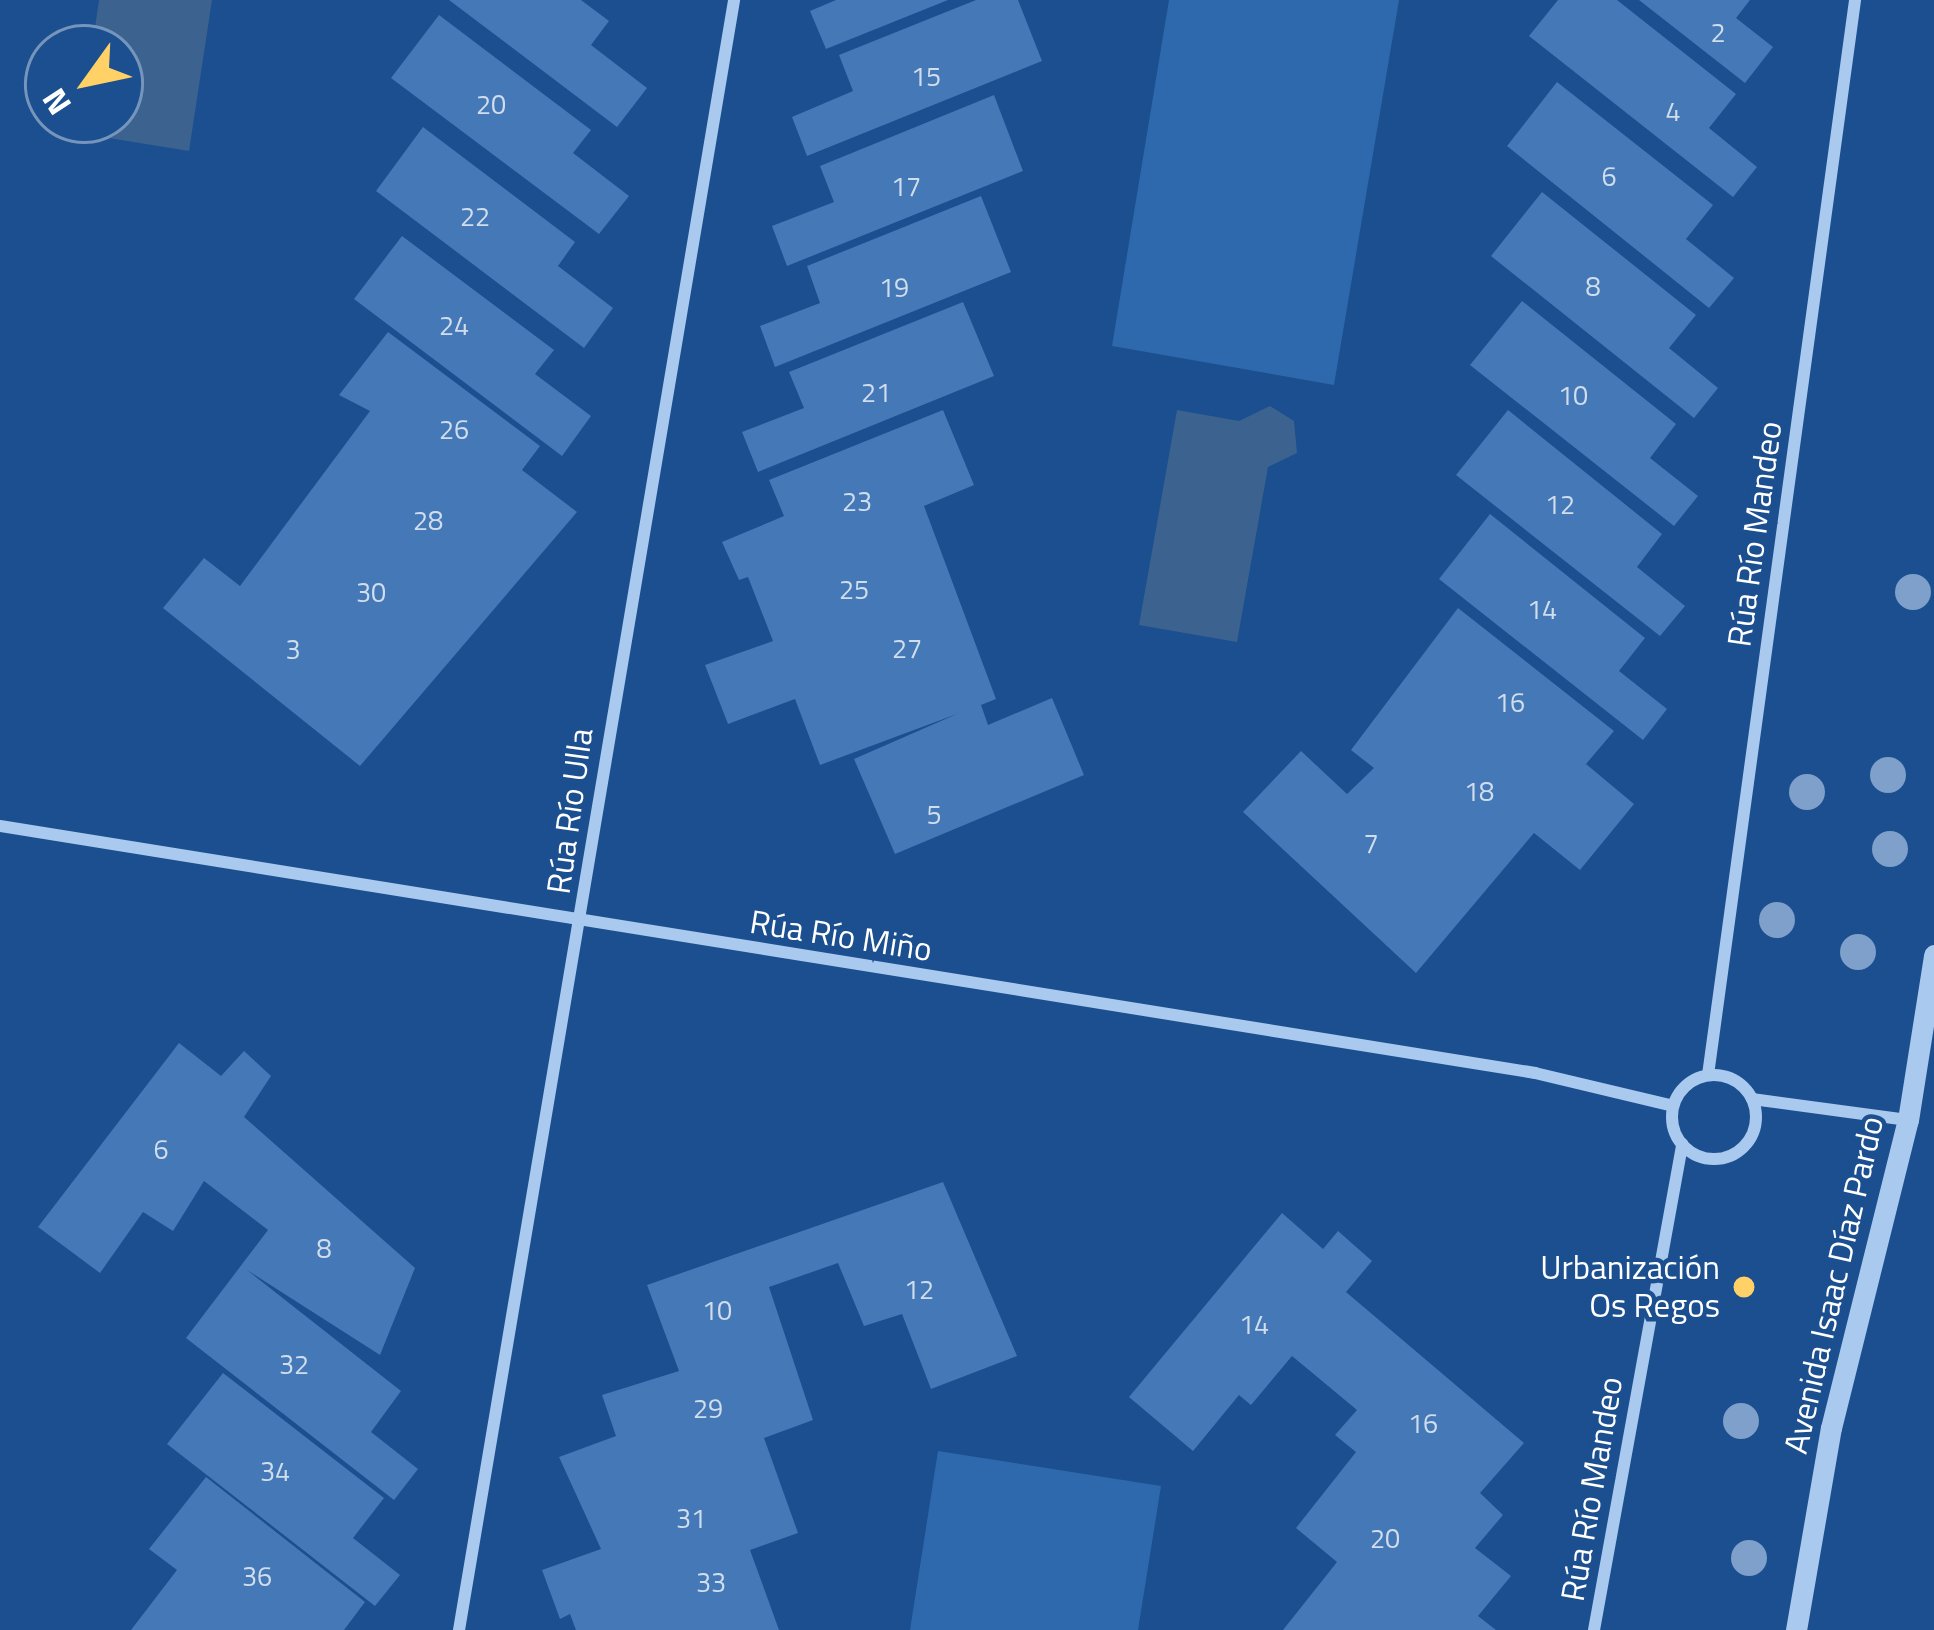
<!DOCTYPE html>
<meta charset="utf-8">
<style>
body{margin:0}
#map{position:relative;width:1934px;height:1630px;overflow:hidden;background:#1b4f8f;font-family:"Titillium Web",sans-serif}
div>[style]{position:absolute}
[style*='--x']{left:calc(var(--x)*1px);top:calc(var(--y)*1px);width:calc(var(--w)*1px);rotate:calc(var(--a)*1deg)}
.green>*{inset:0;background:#2e69ad}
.water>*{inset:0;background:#3c6290}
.building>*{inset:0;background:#4478b7}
.minor>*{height:12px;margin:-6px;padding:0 6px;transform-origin:6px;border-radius:6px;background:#a9c9ee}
.minor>.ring{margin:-6px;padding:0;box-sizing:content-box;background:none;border:12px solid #a9c9ee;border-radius:50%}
.tertiary>*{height:21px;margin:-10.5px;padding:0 10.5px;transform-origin:10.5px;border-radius:10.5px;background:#a9c9ee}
.trees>*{width:36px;height:36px;margin:-18px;border-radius:50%;background:#7ea0ca}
.dots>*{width:33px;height:33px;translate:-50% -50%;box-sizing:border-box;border:6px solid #1b4f8f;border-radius:50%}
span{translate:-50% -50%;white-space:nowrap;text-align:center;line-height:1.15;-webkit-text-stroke:9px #1b4f8f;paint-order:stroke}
.number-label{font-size:27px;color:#d0dded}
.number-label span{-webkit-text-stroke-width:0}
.street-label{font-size:33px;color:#fff}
.poi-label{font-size:33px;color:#fff}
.right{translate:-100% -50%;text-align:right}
.north{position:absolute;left:24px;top:24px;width:120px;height:120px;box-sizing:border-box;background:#1b4f8f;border:3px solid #7695bc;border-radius:50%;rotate:237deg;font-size:33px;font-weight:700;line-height:48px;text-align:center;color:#fff}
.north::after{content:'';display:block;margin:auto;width:42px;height:54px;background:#ffd166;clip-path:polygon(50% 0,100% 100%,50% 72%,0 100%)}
</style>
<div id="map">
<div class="green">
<i style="clip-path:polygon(1169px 0,1399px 0,1334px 385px,1112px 346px)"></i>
<i style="clip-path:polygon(938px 1451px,1161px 1486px,1138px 1630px,910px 1630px)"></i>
</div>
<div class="water">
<i style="clip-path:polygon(99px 0,212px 0,189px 151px,78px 133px,80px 120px,120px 120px,120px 48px,92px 48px)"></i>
<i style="clip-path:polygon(1270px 406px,1294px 421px,1297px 453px,1268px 467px,1237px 642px,1139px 625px,1177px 410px,1239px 421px)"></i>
</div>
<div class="building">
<i style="clip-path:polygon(449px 0,581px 0,609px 21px,591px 45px,647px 88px,617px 127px)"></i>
<i style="clip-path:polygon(836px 0,948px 0,826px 49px,810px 11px)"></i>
<i style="clip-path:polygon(976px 0,1018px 0,1042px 61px,807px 156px,792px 117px,853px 91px,839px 55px)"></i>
<i style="clip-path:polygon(1558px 0,1617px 0,1736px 94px,1709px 128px,1757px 167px,1733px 197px,1529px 36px)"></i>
<i style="clip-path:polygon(1639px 0,1750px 0,1736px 18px,1773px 47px,1745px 83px)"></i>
<i style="clip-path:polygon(439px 15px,591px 130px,573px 153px,629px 196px,599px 234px,391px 78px)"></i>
<i style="clip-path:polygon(1557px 82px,1713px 205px,1686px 239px,1734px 278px,1709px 308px,1507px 146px)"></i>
<i style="clip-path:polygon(994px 95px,1023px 171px,787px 266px,772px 226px,834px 202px,820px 166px)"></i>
<i style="clip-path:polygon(423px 127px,575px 242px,558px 266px,613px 308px,584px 348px,376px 191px)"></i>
<i style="clip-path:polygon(1542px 192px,1696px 315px,1669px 348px,1718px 388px,1694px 418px,1491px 256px)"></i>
<i style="clip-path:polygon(981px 196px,1011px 272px,775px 367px,760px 326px,820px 303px,807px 266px)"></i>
<i style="clip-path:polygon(402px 236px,554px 350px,535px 374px,591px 416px,562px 456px,354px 299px)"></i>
<i style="clip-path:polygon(1522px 301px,1676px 424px,1650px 458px,1698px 496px,1674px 526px,1470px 365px)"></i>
<i style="clip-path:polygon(963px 302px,994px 376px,758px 472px,742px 432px,804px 408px,789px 372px)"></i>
<i style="clip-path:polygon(388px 332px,540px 446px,522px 470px,577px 512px,360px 766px,163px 608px,204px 558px,240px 586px,370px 411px,339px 395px)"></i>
<i style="clip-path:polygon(943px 410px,974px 485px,924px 506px,996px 699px,981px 705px,988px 725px,1052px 698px,1084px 775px,895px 854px,854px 759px,957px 714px,820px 765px,795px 699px,728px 724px,705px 665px,773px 641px,748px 577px,739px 580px,722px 542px,784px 516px,769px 480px)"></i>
<i style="clip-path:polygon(1508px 410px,1662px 534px,1637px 567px,1685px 606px,1660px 636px,1456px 475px)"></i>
<i style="clip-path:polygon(1490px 514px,1645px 638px,1619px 671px,1667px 709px,1643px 740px,1439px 579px)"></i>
<i style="clip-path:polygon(1458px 608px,1614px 731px,1586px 764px,1634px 804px,1580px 870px,1534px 833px,1416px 973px,1243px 812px,1301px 751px,1347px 794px,1374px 768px,1351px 750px)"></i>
<i style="clip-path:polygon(179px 1043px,221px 1076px,244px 1051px,271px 1076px,244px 1117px,415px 1268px,380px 1355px,247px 1270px,401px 1391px,371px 1432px,418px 1469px,394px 1500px,186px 1338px,268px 1230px,204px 1181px,173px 1231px,143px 1212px,100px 1273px,38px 1227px)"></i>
<i style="clip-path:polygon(943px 1182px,1017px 1356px,931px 1389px,902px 1314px,864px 1326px,838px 1263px,769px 1287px,813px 1420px,764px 1438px,798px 1533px,750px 1550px,779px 1630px,576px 1630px,570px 1614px,560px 1619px,542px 1570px,601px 1549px,559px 1457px,616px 1436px,602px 1395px,679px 1371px,647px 1285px)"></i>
<i style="clip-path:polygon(1282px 1213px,1323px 1249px,1338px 1231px,1372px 1261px,1346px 1292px,1524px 1443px,1480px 1493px,1503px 1515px,1475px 1548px,1511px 1576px,1478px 1616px,1496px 1630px,1283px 1630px,1337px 1562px,1296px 1528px,1356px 1452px,1335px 1435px,1357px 1410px,1292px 1356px,1251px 1405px,1239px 1395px,1193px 1451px,1129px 1397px)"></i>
<i style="clip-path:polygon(223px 1373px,384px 1498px,353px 1538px,400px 1575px,375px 1606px,167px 1444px)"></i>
<i style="clip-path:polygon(206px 1477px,365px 1602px,344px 1630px,131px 1630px,177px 1570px,149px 1549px)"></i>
</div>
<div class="minor">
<i style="--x:0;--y:826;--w:1555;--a:9.14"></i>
<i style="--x:1535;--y:1073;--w:142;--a:13.4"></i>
<i class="ring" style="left:1672px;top:1075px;width:72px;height:72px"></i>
<i style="--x:1708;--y:1075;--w:1085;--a:-82.21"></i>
<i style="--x:1752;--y:1099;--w:157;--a:7.7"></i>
<i style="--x:459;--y:1630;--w:1653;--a:-80.42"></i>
<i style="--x:1594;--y:1630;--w:494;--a:-79.7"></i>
</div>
<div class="tertiary">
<i style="--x:1796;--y:1630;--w:205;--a:-80.2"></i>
<i style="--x:1831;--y:1428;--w:317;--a:-76"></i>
<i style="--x:1908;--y:1120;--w:167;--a:-81"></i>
</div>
<div class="trees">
<i style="left:1913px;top:592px"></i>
<i style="left:1888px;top:775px"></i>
<i style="left:1807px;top:792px"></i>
<i style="left:1890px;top:849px"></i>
<i style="left:1777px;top:920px"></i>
<i style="left:1858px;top:952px"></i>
<i style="left:1741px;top:1421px"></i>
<i style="left:1749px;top:1558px"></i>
</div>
<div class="dots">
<i style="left:1744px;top:1287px;background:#ffd166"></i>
</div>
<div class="number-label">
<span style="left:1718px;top:32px">2</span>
<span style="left:926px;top:76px">15</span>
<span style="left:491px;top:104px">20</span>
<span style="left:1673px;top:111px">4</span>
<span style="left:1609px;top:176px">6</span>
<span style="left:906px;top:186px">17</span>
<span style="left:475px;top:216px">22</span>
<span style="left:1593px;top:286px">8</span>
<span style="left:894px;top:287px">19</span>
<span style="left:454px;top:325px">24</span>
<span style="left:876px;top:392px">21</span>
<span style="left:1573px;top:395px">10</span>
<span style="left:454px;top:429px">26</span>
<span style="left:857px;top:501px">23</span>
<span style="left:1560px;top:504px">12</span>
<span style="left:428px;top:520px">28</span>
<span style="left:854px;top:589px">25</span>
<span style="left:371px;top:592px">30</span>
<span style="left:1542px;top:609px">14</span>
<span style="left:907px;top:648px">27</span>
<span style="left:293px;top:649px">3</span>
<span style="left:1510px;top:702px">16</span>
<span style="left:1479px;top:791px">18</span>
<span style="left:934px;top:814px">5</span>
<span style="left:1371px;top:843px">7</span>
<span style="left:161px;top:1149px">6</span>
<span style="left:324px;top:1248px">8</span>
<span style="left:919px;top:1289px">12</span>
<span style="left:717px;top:1310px">10</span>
<span style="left:1254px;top:1324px">14</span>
<span style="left:294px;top:1364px">32</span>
<span style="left:708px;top:1408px">29</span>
<span style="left:1423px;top:1423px">16</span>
<span style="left:275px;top:1471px">34</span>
<span style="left:691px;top:1518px">31</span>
<span style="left:1385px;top:1538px">20</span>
<span style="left:257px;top:1576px">36</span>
<span style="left:711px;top:1582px">33</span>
</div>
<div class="street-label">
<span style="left:1755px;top:534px;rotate:-82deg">Rúa Río Mandeo</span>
<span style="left:570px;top:811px;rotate:-82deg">Rúa Río Ulla</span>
<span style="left:841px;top:936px;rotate:9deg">Rúa Río Miño</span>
<span style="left:1834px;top:1285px;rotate:-77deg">Avenida Isaac Díaz Pardo</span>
<span style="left:1592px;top:1489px;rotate:-80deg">Rúa Río Mandeo</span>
</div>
<div class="poi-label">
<span class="right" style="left:1720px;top:1287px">Urbanización<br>Os Regos</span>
</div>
<div class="north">N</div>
</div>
